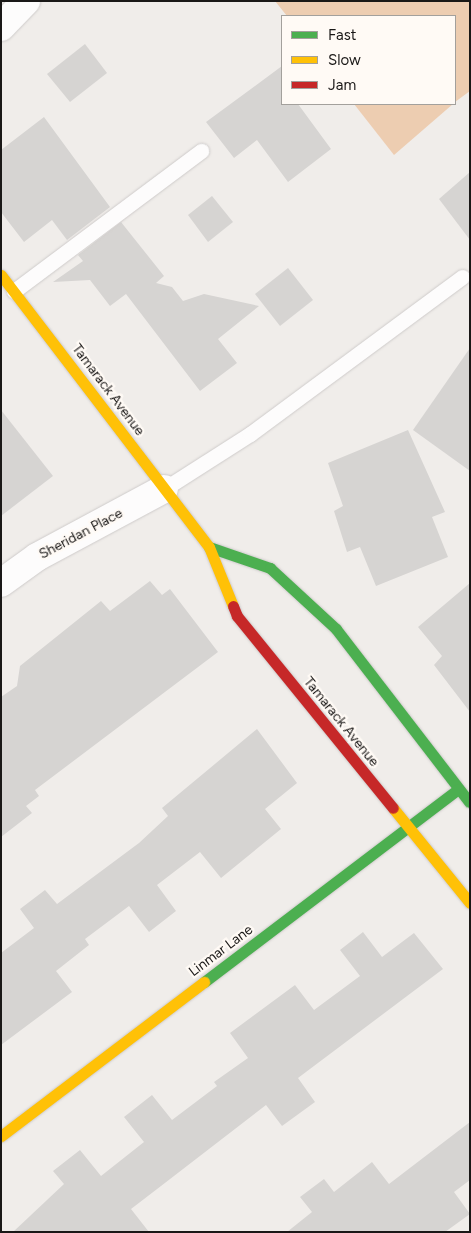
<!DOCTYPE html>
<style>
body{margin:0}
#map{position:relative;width:471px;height:1233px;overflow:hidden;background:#f0edea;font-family:Figtree,sans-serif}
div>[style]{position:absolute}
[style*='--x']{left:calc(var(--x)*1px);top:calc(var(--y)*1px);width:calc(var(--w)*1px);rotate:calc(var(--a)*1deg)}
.green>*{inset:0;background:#edcdb1}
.building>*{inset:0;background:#d6d4d2}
.roads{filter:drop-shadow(0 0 1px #cecbca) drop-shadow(0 0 1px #cecbca)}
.lane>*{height:15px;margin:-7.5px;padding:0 7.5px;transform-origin:7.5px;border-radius:7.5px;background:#fdfcfc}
.street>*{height:28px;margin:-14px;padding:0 14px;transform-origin:14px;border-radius:14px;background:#fdfcfc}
.fast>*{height:11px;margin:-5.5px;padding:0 5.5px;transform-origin:5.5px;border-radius:5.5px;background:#4caf50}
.slow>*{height:11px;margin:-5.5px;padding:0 5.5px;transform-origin:5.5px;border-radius:5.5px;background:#ffc107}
.jam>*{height:11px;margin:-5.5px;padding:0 5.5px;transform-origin:5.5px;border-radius:5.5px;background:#c62828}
span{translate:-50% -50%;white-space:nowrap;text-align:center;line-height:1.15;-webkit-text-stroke:4.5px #fffaf5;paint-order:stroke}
.street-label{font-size:14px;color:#1a1817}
.frame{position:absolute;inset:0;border:2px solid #1a1817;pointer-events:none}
.legend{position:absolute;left:281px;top:15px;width:175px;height:90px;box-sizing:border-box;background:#fffaf5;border:1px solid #a3a09c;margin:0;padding:6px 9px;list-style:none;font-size:15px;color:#1a1817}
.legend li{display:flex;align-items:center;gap:10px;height:25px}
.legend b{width:25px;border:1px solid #a3a09c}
</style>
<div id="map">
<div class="green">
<i style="clip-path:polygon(275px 1px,470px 1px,470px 91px,455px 102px,455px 16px,287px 16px)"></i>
<i style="clip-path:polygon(354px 104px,453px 104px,394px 155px)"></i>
</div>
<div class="building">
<i style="clip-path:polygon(85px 44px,107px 73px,70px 102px,47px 74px)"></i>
<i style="clip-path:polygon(282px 66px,282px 104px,298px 104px,331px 149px,288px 182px,257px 140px,234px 158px,206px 122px)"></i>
<i style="clip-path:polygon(44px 117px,110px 207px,67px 240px,52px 220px,24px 242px,1px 212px,1px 150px)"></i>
<i style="clip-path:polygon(470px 172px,470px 240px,439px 199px)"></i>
<i style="clip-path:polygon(212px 196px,233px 222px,208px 242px,188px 215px)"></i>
<i style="clip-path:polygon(121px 222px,164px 276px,156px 283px,172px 287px,183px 301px,204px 294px,259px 306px,218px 339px,237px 363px,200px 391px,126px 294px,110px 306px,90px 280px,53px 282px,83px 261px,78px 255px)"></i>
<i style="clip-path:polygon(288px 268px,313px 300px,280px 326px,255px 294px)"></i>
<i style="clip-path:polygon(470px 348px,470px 471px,413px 430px)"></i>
<i style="clip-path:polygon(1px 410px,53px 476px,1px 516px)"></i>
<i style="clip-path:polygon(408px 430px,445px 512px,432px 517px,448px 557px,376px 586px,360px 547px,347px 552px,334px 511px,343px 506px,328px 463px)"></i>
<i style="clip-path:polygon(150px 581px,162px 595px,170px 589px,218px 652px,35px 790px,39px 796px,26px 806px,32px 813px,1px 837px,1px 697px,17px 686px,20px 666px,101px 601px,110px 611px)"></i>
<i style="clip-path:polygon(470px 583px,470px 712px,434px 665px,442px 656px,418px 627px)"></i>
<i style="clip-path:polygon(257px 729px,297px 783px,265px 809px,281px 829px,221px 878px,200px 852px,157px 885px,176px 911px,149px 932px,129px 906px,85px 939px,89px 945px,56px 971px,72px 992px,1px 1045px,1px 953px,34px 928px,20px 909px,45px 890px,57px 904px,139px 843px,168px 816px,162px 808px)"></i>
<i style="clip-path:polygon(363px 932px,382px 957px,414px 933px,443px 969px,298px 1078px,315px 1102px,282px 1126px,266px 1105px,161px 1186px,131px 1209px,149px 1232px,13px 1232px,64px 1184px,53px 1171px,80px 1150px,101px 1176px,144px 1142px,124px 1117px,152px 1095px,172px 1120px,217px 1086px,214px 1082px,248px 1058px,230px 1033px,295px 985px,314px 1010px,360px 976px,340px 950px)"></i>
<i style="clip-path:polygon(470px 1122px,470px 1180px,454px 1192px,470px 1214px,445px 1232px,287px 1232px,312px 1212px,300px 1197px,324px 1179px,334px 1192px,372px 1162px,389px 1184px)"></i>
</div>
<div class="roads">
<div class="lane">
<i style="--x:14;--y:291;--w:234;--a:-36.8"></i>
<i style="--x:164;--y:489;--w:102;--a:-32.6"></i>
<i style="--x:250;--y:434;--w:264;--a:-36.5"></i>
</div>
<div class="street">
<i style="--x:1;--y:27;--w:36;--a:-46"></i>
<i style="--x:1;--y:583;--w:44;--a:-35.8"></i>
<i style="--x:37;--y:557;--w:144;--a:-28.2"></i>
</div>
<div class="fast">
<i style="--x:209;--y:547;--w:65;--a:19"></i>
<i style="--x:270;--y:568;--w:90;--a:42.7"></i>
<i style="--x:336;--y:629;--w:218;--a:52.4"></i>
<i style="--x:204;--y:982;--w:319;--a:-37.2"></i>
</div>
<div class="slow">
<i style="--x:1;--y:275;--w:342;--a:52.6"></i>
<i style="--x:209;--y:547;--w:64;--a:67.9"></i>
<i style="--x:393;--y:808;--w:122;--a:51"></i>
<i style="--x:1;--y:1136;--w:255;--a:-37.2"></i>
</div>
<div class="jam">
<i style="--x:233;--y:606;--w:11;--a:68"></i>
<i style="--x:237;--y:616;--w:247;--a:50.9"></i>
</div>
</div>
<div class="street-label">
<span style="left:108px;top:390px;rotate:53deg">Tamarack Avenue</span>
<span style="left:81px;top:534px;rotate:-28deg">Sheridan Place</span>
<span style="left:341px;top:722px;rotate:51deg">Tamarack Avenue</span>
<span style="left:221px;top:951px;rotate:-37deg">Linmar Lane</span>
</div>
<div class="frame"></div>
<ul class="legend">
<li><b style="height:6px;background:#4caf50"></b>Fast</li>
<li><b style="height:6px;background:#ffc107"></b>Slow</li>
<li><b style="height:6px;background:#c62828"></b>Jam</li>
</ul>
</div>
